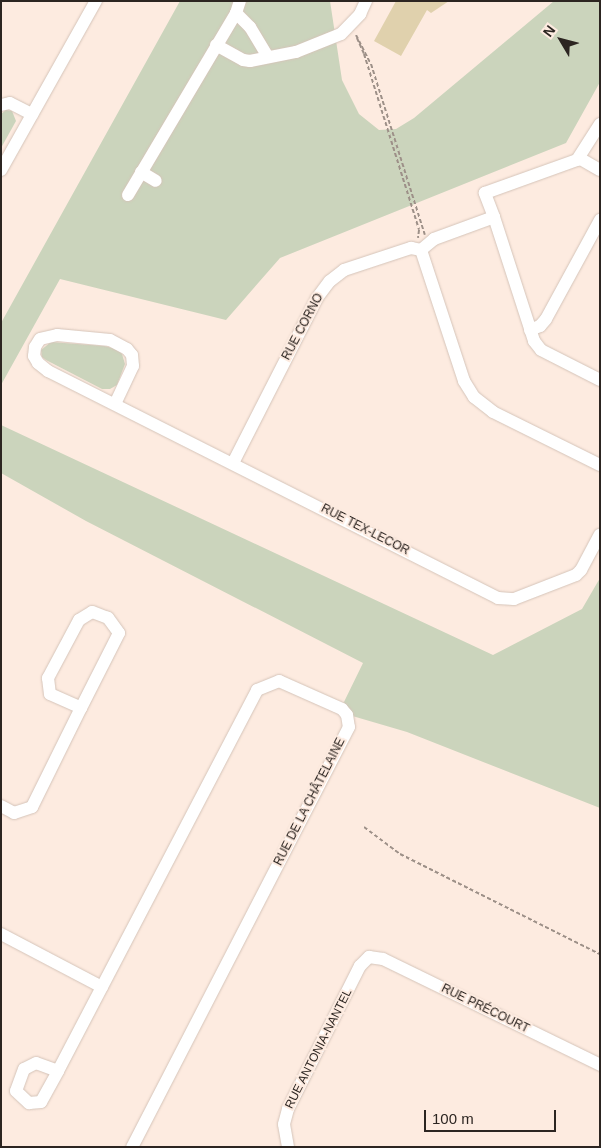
<!DOCTYPE html>
<meta charset="utf-8">
<style>
body{margin:0}
#map{position:relative;width:601px;height:1148px;overflow:hidden;background:#fdebe0;font-family:Helvetica,sans-serif}
div>[style]{position:absolute}
[style*='--x']{left:calc(var(--x)*1px);top:calc(var(--y)*1px);width:calc(var(--w)*1px);rotate:calc(var(--a)*1deg)}
.green>*{inset:0;background:#cbd4bc}
.building>*{inset:0;background:#e0d1ad}
.path>*{height:2px;margin-top:-1px;transform-origin:0;background:repeating-linear-gradient(90deg,#9d9088 0 4px,transparent 0 6.5px)}
.roads{filter:drop-shadow(0 0 1px #d5c4b9) drop-shadow(0 0 1px #d5c4b9)}
.minor>*{height:12px;margin:-6px;padding:0 6px;transform-origin:6px;border-radius:6px;background:#fff}
span{translate:-50% -50%;white-space:nowrap;text-align:center;line-height:1.15;-webkit-text-stroke:4px #fdebe0;paint-order:stroke}
.street-label{font-size:12px;color:#2c2521}
.frame{position:absolute;inset:0;border:2px solid #2c2521;pointer-events:none}
.north{position:absolute;left:536px;top:15px;width:50px;height:50px;-webkit-text-stroke:4px #fdebe0;paint-order:stroke;rotate:307deg;font-size:14px;font-weight:700;line-height:20px;text-align:center;color:#2c2521}
.north::after{content:'';display:block;margin:auto;width:18px;height:22px;background:#2c2521;clip-path:polygon(50% 0,100% 100%,50% 72%,0 100%)}
.scale{position:absolute;left:424px;top:1110px;width:132px;height:22px;box-sizing:border-box;border:2px solid #2c2521;border-top:0;padding-left:6px;font-size:15px;line-height:18px;white-space:nowrap;color:#2c2521;-webkit-text-stroke:4px #fdebe0;paint-order:stroke}
</style>
<div id="map">
<div class="green">
<i style="clip-path:polygon(180px 1px,330px 1px,342px 80px,359px 114px,379px 130px,396px 129px,414px 118px,554px 1px,600px 1px,600px 82px,566px 143px,280px 258px,226px 320px,60px 279px,1px 385px,1px 323px)"></i>
<i style="clip-path:polygon(6px 110px,12px 111px,16px 121px,1px 148px,1px 114px)"></i>
<i style="clip-path:polygon(51px 342px,104px 346px,117px 349px,122px 354px,125px 364px,117px 385px,110px 389px,102px 389px,46px 360px,42px 357px,41px 350px)"></i>
<i style="clip-path:polygon(1px 425px,493px 655px,582px 609px,600px 578px,600px 808px,407px 732px,349px 715px,342px 706px,363px 663px,86px 521px,1px 473px)"></i>
</div>
<div class="building">
<i style="clip-path:polygon(396px 1px,449px 1px,431px 13px,427px 10px,401px 56px,374px 41px)"></i>
</div>
<div class="path">
<i style="--x:356;--y:35;--w:33;--a:63"></i>
<i style="--x:371;--y:64;--w:179;--a:72.5"></i>
<i style="--x:357;--y:38;--w:17;--a:66"></i>
<i style="--x:364;--y:54;--w:184;--a:72.6"></i>
<i style="--x:419;--y:230;--w:8;--a:97"></i>
<i style="--x:364;--y:827;--w:45;--a:36.9"></i>
<i style="--x:400;--y:854;--w:224;--a:26.6"></i>
</div>
<div class="roads">
<div class="minor">
<i style="--x:236;--y:13;--w:20;--a:45"></i>
<i style="--x:250;--y:27;--w:35;--a:59"></i>
<i style="--x:216;--y:45;--w:31;--a:29"></i>
<i style="--x:243;--y:60;--w:7;--a:8"></i>
<i style="--x:250;--y:61;--w:47;--a:-11.1"></i>
<i style="--x:296;--y:52;--w:48;--a:-21.8"></i>
<i style="--x:341;--y:34;--w:28;--a:-46"></i>
<i style="--x:360;--y:14;--w:14;--a:-65"></i>
<i style="--x:1;--y:105;--w:9;--a:-13"></i>
<i style="--x:10;--y:103;--w:25;--a:27"></i>
<i style="--x:579;--y:158;--w:24;--a:30"></i>
<i style="--x:1;--y:170;--w:194;--a:-60.7"></i>
<i style="--x:141;--y:172;--w:17;--a:31"></i>
<i style="--x:128;--y:195;--w:212;--a:-59.3"></i>
<i style="--x:236;--y:13;--w:13;--a:-72"></i>
<i style="--x:494;--y:217;--w:26;--a:-111"></i>
<i style="--x:485;--y:193;--w:98;--a:-19.7"></i>
<i style="--x:577;--y:160;--w:43;--a:-57.4"></i>
<i style="--x:421;--y:250;--w:138;--a:71.8"></i>
<i style="--x:464;--y:381;--w:19;--a:58"></i>
<i style="--x:474;--y:397;--w:24;--a:38"></i>
<i style="--x:493;--y:412;--w:119;--a:26.4"></i>
<i style="--x:421;--y:250;--w:17;--a:-40"></i>
<i style="--x:434;--y:239;--w:64;--a:-20.1"></i>
<i style="--x:494;--y:217;--w:130;--a:72.1"></i>
<i style="--x:534;--y:341;--w:11;--a:52"></i>
<i style="--x:541;--y:350;--w:66;--a:27"></i>
<i style="--x:530;--y:330;--w:11;--a:-22"></i>
<i style="--x:540;--y:326;--w:9;--a:-49"></i>
<i style="--x:546;--y:319;--w:113;--a:-61.4"></i>
<i style="--x:115;--y:404;--w:42;--a:-64.7"></i>
<i style="--x:133;--y:366;--w:11;--a:-95"></i>
<i style="--x:132;--y:355;--w:8;--a:-130"></i>
<i style="--x:127;--y:349;--w:19;--a:-152"></i>
<i style="--x:110;--y:340;--w:53;--a:-174.6"></i>
<i style="--x:57;--y:335;--w:17;--a:167"></i>
<i style="--x:40;--y:339;--w:9;--a:122"></i>
<i style="--x:35;--y:347;--w:9;--a:96"></i>
<i style="--x:34;--y:356;--w:8;--a:60"></i>
<i style="--x:38;--y:363;--w:13;--a:39"></i>
<i style="--x:48;--y:371;--w:504;--a:26.77"></i>
<i style="--x:498;--y:598;--w:16;--a:4"></i>
<i style="--x:514;--y:599;--w:66;--a:-21.2"></i>
<i style="--x:576;--y:575;--w:7;--a:-45"></i>
<i style="--x:581;--y:570;--w:40;--a:-62"></i>
<i style="--x:233;--y:463;--w:185;--a:-63"></i>
<i style="--x:317;--y:298;--w:21;--a:-53"></i>
<i style="--x:330;--y:281;--w:18;--a:-38"></i>
<i style="--x:344;--y:270;--w:71;--a:-18.2"></i>
<i style="--x:411;--y:248;--w:10;--a:11"></i>
<i style="--x:1;--y:806;--w:15;--a:28"></i>
<i style="--x:14;--y:813;--w:19;--a:-18"></i>
<i style="--x:32;--y:807;--w:110;--a:-63.7"></i>
<i style="--x:81;--y:708;--w:84;--a:-63.1"></i>
<i style="--x:119;--y:633;--w:19;--a:-126"></i>
<i style="--x:108;--y:618;--w:17;--a:-159"></i>
<i style="--x:92;--y:612;--w:15;--a:148"></i>
<i style="--x:79;--y:620;--w:66;--a:118.1"></i>
<i style="--x:48;--y:678;--w:16;--a:83"></i>
<i style="--x:50;--y:694;--w:34;--a:24"></i>
<i style="--x:1;--y:934;--w:114;--a:27.7"></i>
<i style="--x:58;--y:1071;--w:23;--a:-160"></i>
<i style="--x:36;--y:1063;--w:13;--a:153"></i>
<i style="--x:24;--y:1069;--w:23;--a:110"></i>
<i style="--x:16;--y:1091;--w:18;--a:43"></i>
<i style="--x:29;--y:1103;--w:12;--a:-5"></i>
<i style="--x:41;--y:1102;--w:35;--a:-61"></i>
<i style="--x:58;--y:1071;--w:430;--a:-62.4"></i>
<i style="--x:257;--y:690;--w:24;--a:-22"></i>
<i style="--x:279;--y:681;--w:69;--a:24"></i>
<i style="--x:342;--y:709;--w:8;--a:50"></i>
<i style="--x:347;--y:715;--w:12;--a:81"></i>
<i style="--x:349;--y:727;--w:473;--a:117.3"></i>
<i style="--x:288;--y:1147;--w:23;--a:-100"></i>
<i style="--x:284;--y:1124;--w:16;--a:-75"></i>
<i style="--x:288;--y:1109;--w:160;--a:-63.3"></i>
<i style="--x:360;--y:966;--w:13;--a:-45"></i>
<i style="--x:369;--y:957;--w:14;--a:8"></i>
<i style="--x:383;--y:959;--w:242;--a:26"></i>
</div>
</div>
<div class="street-label">
<span style="left:303px;top:327px;rotate:-62deg">RUE CORNO</span>
<span style="left:365px;top:530px;rotate:27deg">RUE TEX-LECOR</span>
<span style="left:310px;top:802px;rotate:-63deg">RUE DE LA CHÂTELAINE</span>
<span style="left:485px;top:1009px;rotate:26deg">RUE PRÉCOURT</span>
<span style="left:319px;top:1049px;rotate:-63deg">RUE ANTONIA-NANTEL</span>
</div>
<div class="frame"></div>
<div class="north">N</div>
<div class="scale">100 m</div>
</div>
